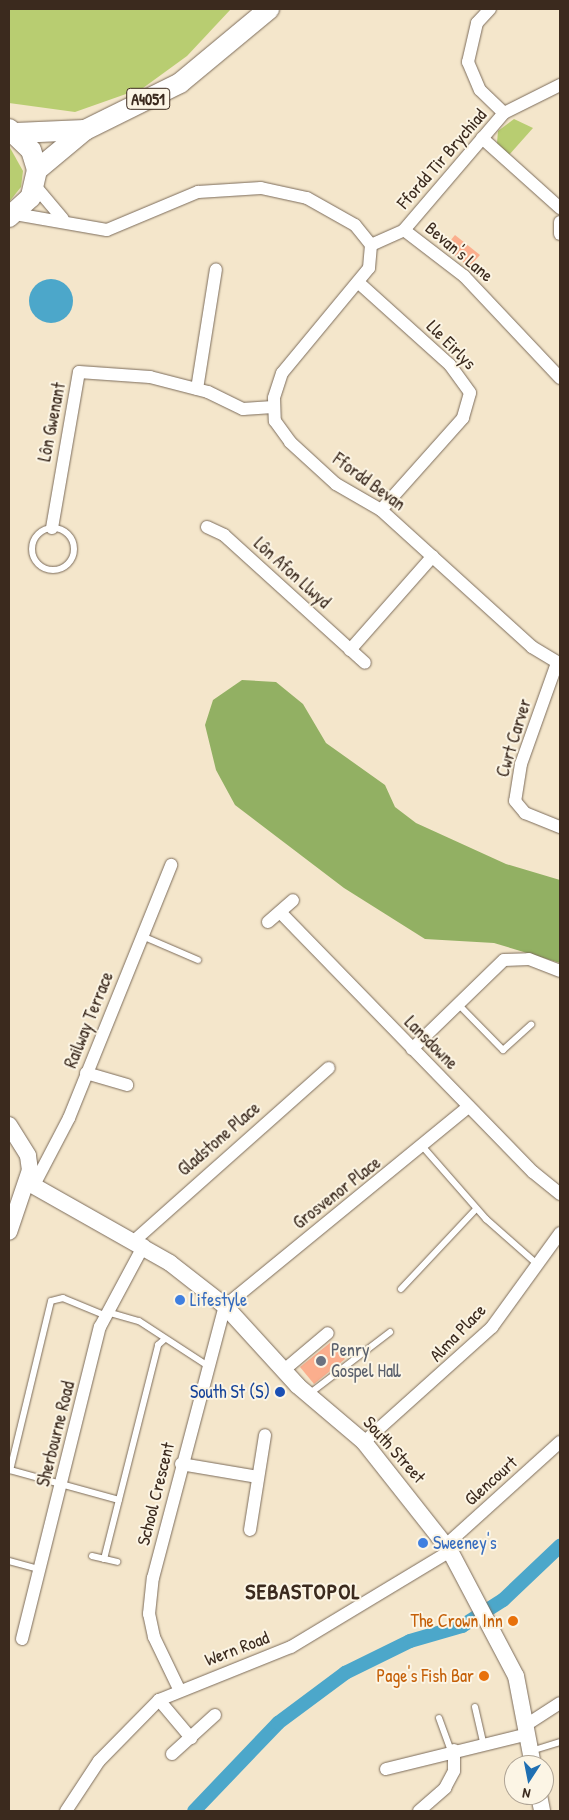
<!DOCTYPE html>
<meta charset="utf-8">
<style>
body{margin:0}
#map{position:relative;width:569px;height:1820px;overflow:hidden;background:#f4e6cb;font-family:"Patrick Hand",sans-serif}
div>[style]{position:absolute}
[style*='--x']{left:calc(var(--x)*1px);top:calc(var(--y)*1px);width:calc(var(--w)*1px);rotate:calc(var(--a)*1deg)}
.green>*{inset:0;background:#b8cd71}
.forest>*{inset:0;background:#92b063}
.water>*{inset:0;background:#4ca7ca}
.round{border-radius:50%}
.canal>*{height:14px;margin:-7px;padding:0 7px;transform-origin:7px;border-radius:7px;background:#4ca7ca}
.building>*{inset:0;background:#fbae8d}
.roads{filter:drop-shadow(0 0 1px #7c6c5b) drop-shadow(0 0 1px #7c6c5b)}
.service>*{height:6px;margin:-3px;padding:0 3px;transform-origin:3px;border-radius:3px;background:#fff}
.service>.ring{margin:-3px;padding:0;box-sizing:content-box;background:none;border:6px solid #fff;border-radius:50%}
.minor>*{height:12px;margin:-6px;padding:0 6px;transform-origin:6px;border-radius:6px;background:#fff}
.tertiary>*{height:16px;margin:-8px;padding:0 8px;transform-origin:8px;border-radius:8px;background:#fff}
.primary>*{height:20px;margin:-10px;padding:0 10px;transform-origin:10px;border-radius:10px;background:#fff}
.dots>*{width:14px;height:14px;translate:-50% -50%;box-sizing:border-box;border:2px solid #fcf5e5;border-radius:50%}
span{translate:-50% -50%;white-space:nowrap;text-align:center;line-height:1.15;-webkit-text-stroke:4px #fcf5e5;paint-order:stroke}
.shield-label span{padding:1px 4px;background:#fcf5e5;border:1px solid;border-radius:4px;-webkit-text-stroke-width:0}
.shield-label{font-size:16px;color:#3b2a1e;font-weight:700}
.street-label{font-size:18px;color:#3b2a1e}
.shop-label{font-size:18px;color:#366cbe}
.left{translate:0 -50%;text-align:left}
.worship-label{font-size:18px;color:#5b616d}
.transit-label{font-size:18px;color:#164399}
.right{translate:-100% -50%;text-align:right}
.food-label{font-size:18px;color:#c56008}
.district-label{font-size:22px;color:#3b2a1e;font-weight:700;letter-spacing:1px}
.frame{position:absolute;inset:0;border:10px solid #3b2a1e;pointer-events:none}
.north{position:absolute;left:504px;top:1755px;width:50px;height:50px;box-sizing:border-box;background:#fcf5e5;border:1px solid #afa495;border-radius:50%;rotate:191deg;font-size:14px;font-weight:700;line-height:20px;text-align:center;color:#3b2a1e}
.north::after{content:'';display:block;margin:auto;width:18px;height:22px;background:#1f6fb2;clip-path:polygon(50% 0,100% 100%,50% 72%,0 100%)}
</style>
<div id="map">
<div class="green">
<i style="clip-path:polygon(9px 9px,231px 9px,187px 56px,143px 88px,75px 112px,9px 103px)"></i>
<i style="clip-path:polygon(514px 119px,533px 128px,509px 155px,497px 143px,498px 131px)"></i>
<i style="clip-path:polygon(9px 146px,23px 171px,21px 187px,9px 202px)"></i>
</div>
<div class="forest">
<i style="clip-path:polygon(242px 680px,276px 682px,303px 704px,326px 743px,385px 785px,395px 807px,416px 823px,506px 864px,560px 880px,560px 963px,494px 943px,425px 939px,344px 888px,235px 805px,216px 770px,205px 725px,213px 700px)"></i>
</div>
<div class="water">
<i class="round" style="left:29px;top:279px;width:44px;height:44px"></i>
</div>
<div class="canal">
<i style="--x:194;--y:1811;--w:122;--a:-46.3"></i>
<i style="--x:278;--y:1723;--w:84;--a:-36.7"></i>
<i style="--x:345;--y:1673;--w:72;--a:-26.2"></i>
<i style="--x:410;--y:1641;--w:54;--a:-16.1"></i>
<i style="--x:462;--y:1626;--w:49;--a:-32.4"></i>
<i style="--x:503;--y:1600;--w:79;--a:-43.5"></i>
</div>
<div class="building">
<i style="clip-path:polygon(455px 235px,480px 255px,469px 267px,445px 247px)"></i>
<i style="clip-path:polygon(331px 1342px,345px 1359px,314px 1384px,300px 1367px)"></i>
</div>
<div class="roads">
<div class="service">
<i class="ring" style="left:32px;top:528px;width:36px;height:36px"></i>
<i style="--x:142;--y:936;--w:61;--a:23.2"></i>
<i style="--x:457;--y:1003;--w:66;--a:45.6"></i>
<i style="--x:503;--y:1050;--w:38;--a:-42"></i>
<i style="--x:423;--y:1147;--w:96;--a:48.8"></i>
<i style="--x:486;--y:1219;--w:68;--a:41.4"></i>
<i style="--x:401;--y:1289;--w:110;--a:-46.8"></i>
<i style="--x:107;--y:1312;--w:33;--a:16"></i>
<i style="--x:139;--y:1321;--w:82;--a:33.1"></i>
<i style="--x:104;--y:1315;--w:44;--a:-157.5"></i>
<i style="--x:63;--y:1298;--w:12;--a:166"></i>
<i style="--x:51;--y:1301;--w:174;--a:103.6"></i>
<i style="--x:10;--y:1470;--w:113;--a:15.4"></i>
<i style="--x:309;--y:1394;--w:102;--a:-37.4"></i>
<i style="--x:92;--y:1556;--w:26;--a:13"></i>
<i style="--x:104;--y:1559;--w:221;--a:-75.8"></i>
<i style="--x:158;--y:1345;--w:9;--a:-41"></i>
<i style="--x:9;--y:1561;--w:31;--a:15"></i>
<i style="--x:475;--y:1707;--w:37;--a:77"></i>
<i style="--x:439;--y:1718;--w:35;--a:70"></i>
<i style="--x:531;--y:1751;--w:30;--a:-17"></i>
</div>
<div class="minor">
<i style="--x:490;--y:9;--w:19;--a:133"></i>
<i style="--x:477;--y:23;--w:40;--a:103"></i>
<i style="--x:468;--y:62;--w:30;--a:67"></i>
<i style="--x:480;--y:90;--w:33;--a:44"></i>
<i style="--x:482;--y:138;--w:105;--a:41.9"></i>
<i style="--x:35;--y:186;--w:43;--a:49.7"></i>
<i style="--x:15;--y:214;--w:93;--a:9.9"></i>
<i style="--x:107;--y:230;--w:99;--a:-22.7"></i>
<i style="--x:198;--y:192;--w:63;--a:-3.6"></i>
<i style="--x:261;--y:188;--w:47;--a:12.3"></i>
<i style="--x:307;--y:198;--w:55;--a:29.4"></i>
<i style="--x:355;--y:225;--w:26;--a:51"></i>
<i style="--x:371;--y:245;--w:23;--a:95"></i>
<i style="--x:369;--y:268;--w:136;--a:129.6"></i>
<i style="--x:282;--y:373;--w:26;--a:108"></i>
<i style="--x:274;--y:398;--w:23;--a:88"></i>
<i style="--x:275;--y:421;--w:26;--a:54"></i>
<i style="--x:290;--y:442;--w:62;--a:42.4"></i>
<i style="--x:336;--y:484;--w:52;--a:30"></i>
<i style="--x:381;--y:510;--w:204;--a:42.2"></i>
<i style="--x:532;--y:647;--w:33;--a:31"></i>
<i style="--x:560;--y:222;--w:12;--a:90"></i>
<i style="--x:404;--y:230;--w:76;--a:37.5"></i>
<i style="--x:464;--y:276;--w:140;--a:46.7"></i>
<i style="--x:371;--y:245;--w:36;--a:-24"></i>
<i style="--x:404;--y:230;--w:154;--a:-49.5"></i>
<i style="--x:504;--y:113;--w:63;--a:-26.6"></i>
<i style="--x:359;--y:283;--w:122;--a:42"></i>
<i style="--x:450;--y:365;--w:34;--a:54"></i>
<i style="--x:470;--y:393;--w:26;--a:106"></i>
<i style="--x:463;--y:418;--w:123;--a:131.7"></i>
<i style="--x:197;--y:389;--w:121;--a:-81"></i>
<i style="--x:207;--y:527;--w:19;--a:25"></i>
<i style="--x:224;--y:535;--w:190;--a:42.2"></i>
<i style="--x:52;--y:528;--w:158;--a:-80.2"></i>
<i style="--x:79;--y:372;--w:71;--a:4"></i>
<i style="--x:150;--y:377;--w:60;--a:14.5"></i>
<i style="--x:208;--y:392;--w:39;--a:26"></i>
<i style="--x:243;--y:409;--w:30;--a:-4"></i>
<i style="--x:350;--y:650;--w:125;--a:-48.6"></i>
<i style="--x:557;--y:663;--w:107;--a:109.6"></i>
<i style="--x:521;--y:764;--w:37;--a:99"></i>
<i style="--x:515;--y:801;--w:16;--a:50"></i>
<i style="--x:525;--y:813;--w:38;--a:22"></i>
<i style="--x:280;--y:912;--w:363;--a:45.8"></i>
<i style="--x:533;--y:1172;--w:35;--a:39"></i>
<i style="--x:268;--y:922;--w:33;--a:-41"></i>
<i style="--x:412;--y:1049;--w:128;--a:-44.1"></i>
<i style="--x:504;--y:960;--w:25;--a:-2"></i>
<i style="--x:529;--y:959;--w:33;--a:21"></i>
<i style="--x:86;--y:1073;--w:43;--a:16.3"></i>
<i style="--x:34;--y:1185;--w:76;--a:-62.4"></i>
<i style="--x:69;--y:1118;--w:273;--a:-68"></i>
<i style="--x:135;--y:1240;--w:259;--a:-41.6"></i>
<i style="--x:284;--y:1370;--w:57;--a:-40.1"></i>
<i style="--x:364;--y:1442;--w:172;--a:-41.9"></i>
<i style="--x:492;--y:1327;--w:116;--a:-54.1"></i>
<i style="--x:181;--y:1464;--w:78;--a:9.6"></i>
<i style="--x:250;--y:1530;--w:96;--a:-81"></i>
<i style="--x:446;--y:1545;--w:154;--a:-42.1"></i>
<i style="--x:22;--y:1639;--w:322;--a:-76"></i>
<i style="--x:100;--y:1327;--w:93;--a:-61.8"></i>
<i style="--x:179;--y:1689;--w:58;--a:-115.7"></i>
<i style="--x:154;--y:1637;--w:24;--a:-102"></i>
<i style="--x:149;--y:1614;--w:36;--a:-84"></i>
<i style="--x:153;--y:1578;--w:281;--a:-75.2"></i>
<i style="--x:225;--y:1306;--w:315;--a:-39.3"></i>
<i style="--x:159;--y:1700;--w:50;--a:49.9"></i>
<i style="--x:526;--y:1725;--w:40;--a:-32.9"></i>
<i style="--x:172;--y:1754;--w:58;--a:-42.2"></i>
<i style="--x:386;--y:1769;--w:146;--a:-13.8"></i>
<i style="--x:66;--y:1811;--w:60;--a:-56.6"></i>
<i style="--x:99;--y:1761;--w:86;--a:-45.5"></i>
<i style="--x:159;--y:1700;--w:142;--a:-21.9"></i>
<i style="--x:291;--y:1647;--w:186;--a:-31.1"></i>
<i style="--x:419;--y:1811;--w:35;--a:-41"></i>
<i style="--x:445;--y:1788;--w:19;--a:-62"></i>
<i style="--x:454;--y:1771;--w:21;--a:-90"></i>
</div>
<div class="tertiary">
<i style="--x:9;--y:1125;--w:36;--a:58"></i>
<i style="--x:28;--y:1156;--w:14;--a:82"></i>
<i style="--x:30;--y:1170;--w:65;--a:108.7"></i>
<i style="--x:27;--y:1182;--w:164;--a:29.5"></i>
<i style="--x:170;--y:1263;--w:70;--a:38"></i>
<i style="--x:225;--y:1306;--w:108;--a:47.6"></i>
<i style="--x:298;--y:1386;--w:87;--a:40.3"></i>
<i style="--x:364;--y:1442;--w:139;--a:51.7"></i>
<i style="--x:450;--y:1551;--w:141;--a:62.2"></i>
<i style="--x:516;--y:1676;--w:91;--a:79.2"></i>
<i style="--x:539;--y:1795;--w:16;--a:79"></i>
</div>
<div class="primary">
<i style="--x:9;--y:129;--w:30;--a:44"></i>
<i style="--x:31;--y:150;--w:21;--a:73"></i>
<i style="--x:37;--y:170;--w:28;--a:103"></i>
<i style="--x:31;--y:197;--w:30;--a:138"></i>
<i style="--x:16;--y:133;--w:69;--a:-2.5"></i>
<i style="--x:37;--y:170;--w:62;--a:-39.8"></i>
<i style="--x:85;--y:130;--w:106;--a:-26.3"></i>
<i style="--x:180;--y:83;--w:116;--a:-39.7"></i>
</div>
</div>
<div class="dots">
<i style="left:180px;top:1300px;background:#3f7fe0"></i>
<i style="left:321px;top:1361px;background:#6b7280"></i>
<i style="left:280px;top:1392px;background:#1a4fb4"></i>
<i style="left:423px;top:1543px;background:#3f7fe0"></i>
<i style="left:513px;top:1621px;background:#e8710a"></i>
<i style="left:484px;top:1676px;background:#e8710a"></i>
</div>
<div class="shield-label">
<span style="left:148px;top:99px">A4051</span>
</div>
<div class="street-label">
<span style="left:442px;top:159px;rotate:-49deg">Ffordd Tir Brychiad</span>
<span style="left:459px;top:252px;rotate:40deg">Bevan's Lane</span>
<span style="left:451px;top:345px;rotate:45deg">Lle Eirlys</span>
<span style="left:52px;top:422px;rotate:-79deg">Lôn Gwenant</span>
<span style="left:369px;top:482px;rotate:36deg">Ffordd Bevan</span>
<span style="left:292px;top:573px;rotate:42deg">Lôn Afon Llwyd</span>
<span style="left:514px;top:738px;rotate:-73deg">Cwrt Carver</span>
<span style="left:89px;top:1020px;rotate:-68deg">Railway Terrace</span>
<span style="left:431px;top:1043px;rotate:45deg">Lansdowne</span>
<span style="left:219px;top:1139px;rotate:-41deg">Gladstone Place</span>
<span style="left:337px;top:1193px;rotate:-38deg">Grosvenor Place</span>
<span style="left:458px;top:1333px;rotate:-46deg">Alma Place</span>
<span style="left:56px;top:1434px;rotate:-76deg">Sherbourne Road</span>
<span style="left:394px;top:1450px;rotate:48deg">South Street</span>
<span style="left:491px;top:1481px;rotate:-42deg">Glencourt</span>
<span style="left:156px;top:1494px;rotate:-76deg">School Crescent</span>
<span style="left:237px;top:1649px;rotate:-21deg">Wern Road</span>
</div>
<div class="shop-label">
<span class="left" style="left:190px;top:1300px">Lifestyle</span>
<span class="left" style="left:433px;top:1543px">Sweeney's</span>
</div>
<div class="worship-label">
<span class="left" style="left:331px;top:1361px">Penry<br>Gospel Hall</span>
</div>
<div class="transit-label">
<span class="right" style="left:270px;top:1392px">South St (S)</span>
</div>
<div class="food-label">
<span class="right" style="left:503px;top:1621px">The Crown Inn</span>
<span class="right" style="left:474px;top:1676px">Page's Fish Bar</span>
</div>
<div class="district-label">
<span style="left:303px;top:1592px">SEBASTOPOL</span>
</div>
<div class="frame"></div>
<div class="north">N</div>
</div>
